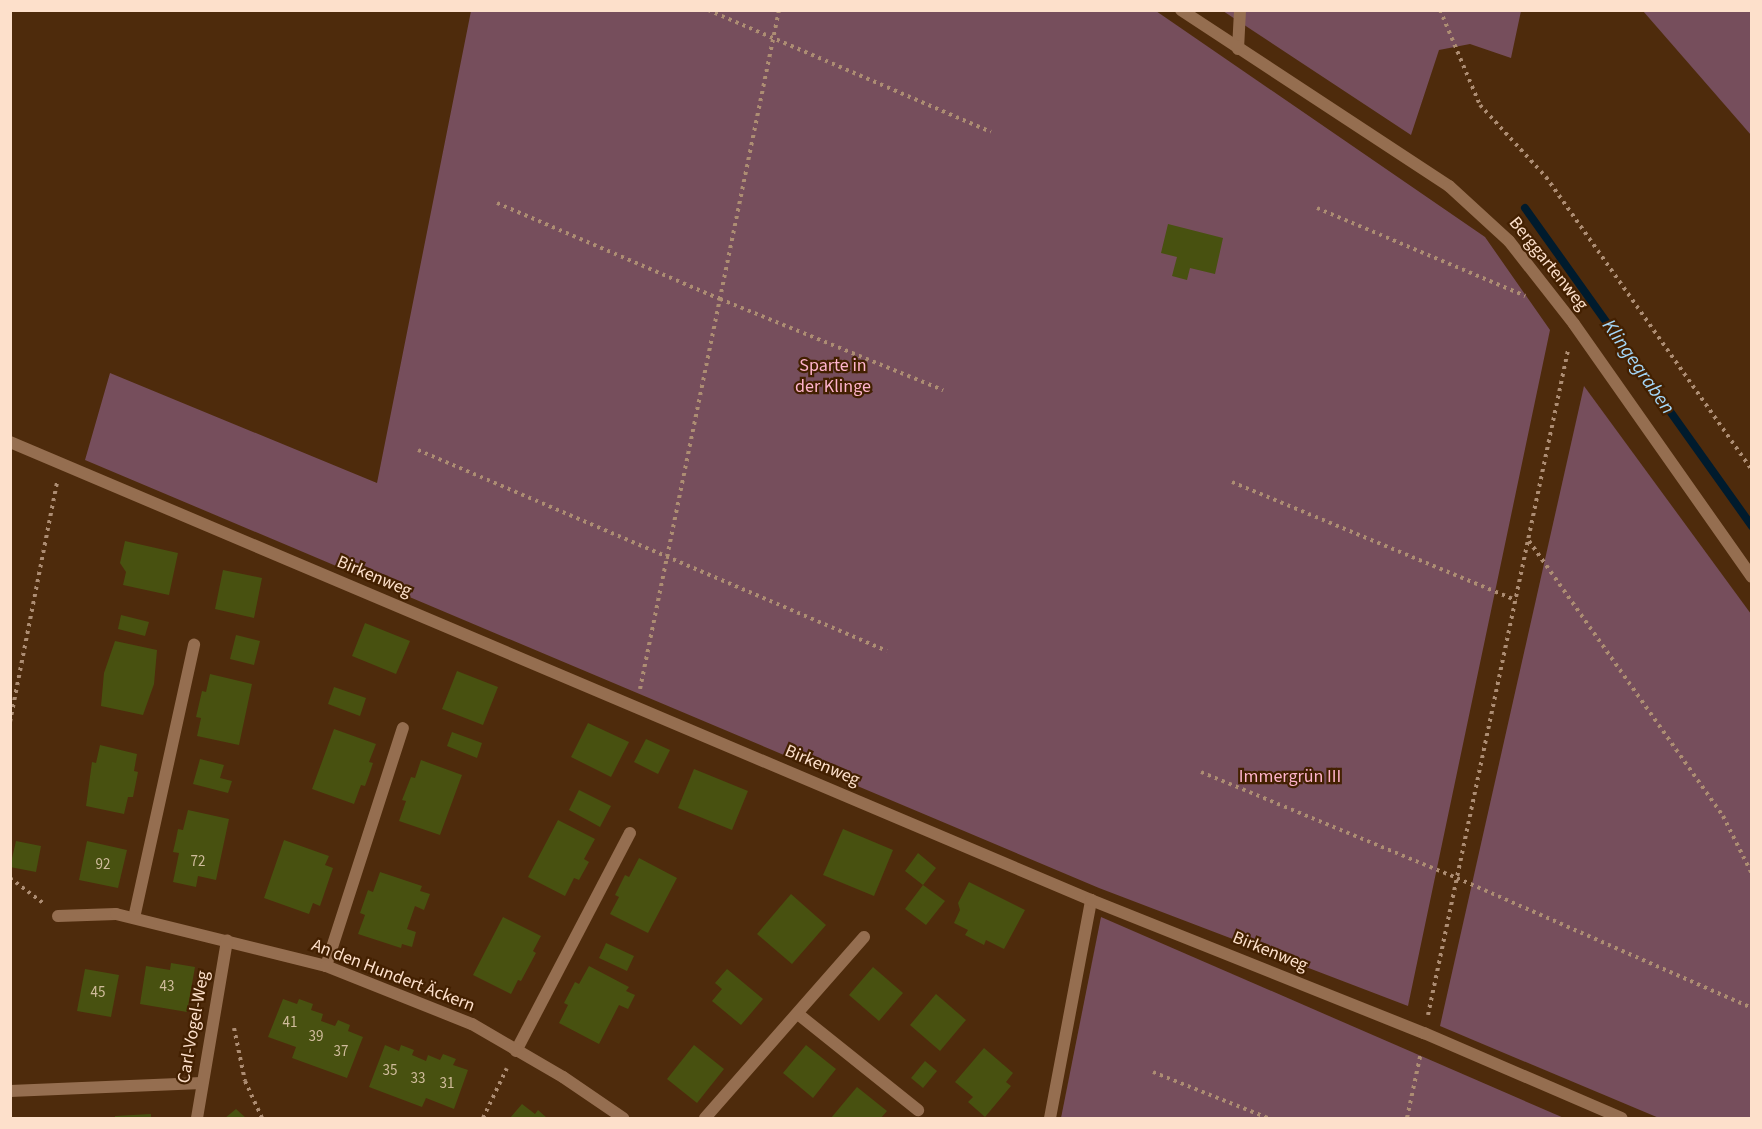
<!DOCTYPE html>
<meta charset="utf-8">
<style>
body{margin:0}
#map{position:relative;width:1762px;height:1129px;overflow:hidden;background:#4e2b0c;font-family:"Source Sans 3",sans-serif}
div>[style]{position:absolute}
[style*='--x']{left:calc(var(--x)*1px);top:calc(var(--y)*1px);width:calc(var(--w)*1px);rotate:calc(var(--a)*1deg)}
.green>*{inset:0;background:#764e5c}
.stream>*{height:8px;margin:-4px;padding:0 4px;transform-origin:4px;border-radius:4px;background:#001b2d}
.building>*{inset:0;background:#485110}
.path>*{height:4px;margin-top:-2px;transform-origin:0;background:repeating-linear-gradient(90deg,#ad8d73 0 3px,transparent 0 7.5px)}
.service>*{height:12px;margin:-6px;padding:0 6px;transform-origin:6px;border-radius:6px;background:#956e50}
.minor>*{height:12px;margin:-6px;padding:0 6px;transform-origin:6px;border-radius:6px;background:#956e50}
span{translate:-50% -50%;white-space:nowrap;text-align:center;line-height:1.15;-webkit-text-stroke:4.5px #432001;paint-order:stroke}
.number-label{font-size:15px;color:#d0bc9c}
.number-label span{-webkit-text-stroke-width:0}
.street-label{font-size:18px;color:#fde0cb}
.park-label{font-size:18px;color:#ffb4cd}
.water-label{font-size:20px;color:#a4d6f7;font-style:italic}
.frame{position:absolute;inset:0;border:12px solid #fde0cb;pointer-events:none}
</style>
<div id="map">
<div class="green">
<i style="clip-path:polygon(471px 11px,1156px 11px,1485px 237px,1550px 330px,1408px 1006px,1099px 888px,85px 460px,110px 373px,377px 483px)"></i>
<i style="clip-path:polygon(1223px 11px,1521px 11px,1511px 58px,1470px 44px,1439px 50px,1411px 135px)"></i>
<i style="clip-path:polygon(1643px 11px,1751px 11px,1751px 135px)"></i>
<i style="clip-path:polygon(1584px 386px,1751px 614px,1751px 1118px,1659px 1118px,1440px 1026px)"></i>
<i style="clip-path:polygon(1101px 917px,1564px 1118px,1061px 1118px)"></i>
</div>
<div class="stream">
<i style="--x:1525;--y:208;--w:391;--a:54.5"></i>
</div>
<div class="building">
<i style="clip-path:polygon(1168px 224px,1223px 238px,1215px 274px,1190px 268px,1187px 280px,1172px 276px,1177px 257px,1161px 253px)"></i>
<i style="clip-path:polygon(125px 541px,178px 553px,169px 595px,123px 585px,126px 572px,120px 563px)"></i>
<i style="clip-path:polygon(223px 570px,262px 578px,254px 618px,215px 609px)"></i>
<i style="clip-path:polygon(121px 615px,149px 622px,145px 636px,118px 629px)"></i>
<i style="clip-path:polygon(365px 623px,410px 641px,396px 674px,352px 656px)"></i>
<i style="clip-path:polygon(236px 635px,260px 641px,254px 665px,230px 659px)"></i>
<i style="clip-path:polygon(115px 641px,157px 650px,154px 684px,143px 715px,101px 706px,104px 673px)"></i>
<i style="clip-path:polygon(457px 671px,498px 687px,483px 725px,442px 709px)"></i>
<i style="clip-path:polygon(210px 674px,252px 684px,239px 745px,197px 736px,201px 718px,196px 717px,202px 691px,206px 692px)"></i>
<i style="clip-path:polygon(334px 687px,366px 698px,360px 716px,328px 704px)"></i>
<i style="clip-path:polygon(588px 723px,629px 742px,611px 777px,571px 757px)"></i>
<i style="clip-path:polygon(334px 729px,376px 744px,369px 762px,373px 763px,369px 775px,365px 786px,361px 785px,354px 804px,312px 789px)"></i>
<i style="clip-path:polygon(452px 732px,482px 743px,477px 758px,447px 746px)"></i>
<i style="clip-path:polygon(646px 739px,670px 750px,658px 774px,634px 762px)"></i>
<i style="clip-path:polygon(100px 745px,137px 754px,134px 771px,138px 772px,133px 797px,128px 797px,124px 814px,86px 806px,92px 762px,96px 763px)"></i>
<i style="clip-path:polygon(200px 759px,224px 765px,220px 778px,232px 781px,228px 793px,193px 784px)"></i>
<i style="clip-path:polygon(421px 760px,462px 775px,440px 835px,399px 821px,406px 801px,402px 800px,411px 777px,415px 778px)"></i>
<i style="clip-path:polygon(694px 769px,748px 791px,732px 830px,678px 808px)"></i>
<i style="clip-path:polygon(579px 790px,611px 806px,600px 827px,569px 810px)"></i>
<i style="clip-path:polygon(188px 810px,229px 819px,216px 880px,198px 876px,196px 887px,173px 882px,179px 853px,173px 852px,176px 839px,178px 829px,183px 830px)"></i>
<i style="clip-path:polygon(558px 820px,595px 839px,584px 859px,589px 862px,579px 880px,574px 878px,565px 896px,528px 877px)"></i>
<i style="clip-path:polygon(843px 829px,893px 850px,874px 896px,823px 875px)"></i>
<i style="clip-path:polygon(284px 840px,329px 856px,325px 865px,333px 868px,320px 906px,313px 903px,309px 914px,264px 898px)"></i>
<i style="clip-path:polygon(16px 841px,41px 846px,36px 872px,10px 867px)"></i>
<i style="clip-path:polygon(87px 841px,127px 850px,118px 888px,79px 880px)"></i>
<i style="clip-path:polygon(918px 853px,936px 868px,923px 885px,945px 901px,926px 925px,905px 909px,923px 885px,905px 871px)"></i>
<i style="clip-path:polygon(639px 858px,677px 878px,648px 933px,610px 914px,619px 897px,615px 895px,625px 875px,629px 877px)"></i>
<i style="clip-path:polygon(380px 872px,422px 886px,420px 891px,430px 894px,424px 910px,415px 906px,407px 929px,416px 932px,412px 947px,402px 944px,401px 948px,358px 934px,365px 915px,360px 913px,368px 890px,373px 892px)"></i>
<i style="clip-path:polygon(969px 882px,1025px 910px,1004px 949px,986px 940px,984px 945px,965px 935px,968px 930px,954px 923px,960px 910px,958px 903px)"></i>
<i style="clip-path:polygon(791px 894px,826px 925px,792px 964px,757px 934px)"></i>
<i style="clip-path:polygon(503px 917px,541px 936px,533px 951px,536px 953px,521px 981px,518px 980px,511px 994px,473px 975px)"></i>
<i style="clip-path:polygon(606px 943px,634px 956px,627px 971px,599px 958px)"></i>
<i style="clip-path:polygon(171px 963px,195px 967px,187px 1012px,140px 1004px,146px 966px,170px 970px)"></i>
<i style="clip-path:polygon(589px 966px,629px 987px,626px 991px,635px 995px,628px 1009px,619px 1005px,599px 1044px,559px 1023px,568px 1005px,564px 1003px,575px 982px,579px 984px)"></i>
<i style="clip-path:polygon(873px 967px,903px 993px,879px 1021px,849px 995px)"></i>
<i style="clip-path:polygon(85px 969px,119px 975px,111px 1017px,77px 1011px)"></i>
<i style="clip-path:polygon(727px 969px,763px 999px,741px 1025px,712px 1001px,722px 989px,715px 983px)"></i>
<i style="clip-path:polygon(936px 994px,966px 1020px,940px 1051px,910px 1025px)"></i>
<i style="clip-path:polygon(283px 999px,297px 1004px,299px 999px,313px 1004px,311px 1010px,323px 1014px,321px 1021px,335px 1026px,338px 1020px,350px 1025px,348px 1031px,363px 1037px,347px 1078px,292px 1058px,296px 1047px,268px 1037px)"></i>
<i style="clip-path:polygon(385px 1045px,399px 1051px,401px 1045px,414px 1050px,412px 1055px,426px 1061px,428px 1055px,440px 1060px,443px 1054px,456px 1059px,453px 1065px,468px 1070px,454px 1109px,426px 1098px,422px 1107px,369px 1087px)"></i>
<i style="clip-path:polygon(694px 1045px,724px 1069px,697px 1103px,667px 1079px)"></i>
<i style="clip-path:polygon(806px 1045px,836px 1069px,813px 1098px,783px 1073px)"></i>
<i style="clip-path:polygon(984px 1048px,1013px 1073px,1006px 1082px,1011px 1086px,985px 1117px,968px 1102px,973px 1097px,955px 1082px)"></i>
<i style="clip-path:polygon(925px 1061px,937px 1071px,923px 1088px,911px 1078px)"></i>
<i style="clip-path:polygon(857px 1087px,887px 1111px,881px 1118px,831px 1118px)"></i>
<i style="clip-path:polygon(522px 1104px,535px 1114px,538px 1110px,547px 1118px,510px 1118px)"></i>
<i style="clip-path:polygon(236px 1109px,246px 1118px,225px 1118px)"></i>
<i style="clip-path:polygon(151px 1114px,151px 1118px,115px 1118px,115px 1116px)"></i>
</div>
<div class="path">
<i style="--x:708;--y:10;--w:308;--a:23.3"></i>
<i style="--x:1440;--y:10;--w:103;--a:67.2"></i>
<i style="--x:1480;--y:105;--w:98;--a:47.5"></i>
<i style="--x:1546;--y:177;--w:358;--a:54.9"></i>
<i style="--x:497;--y:203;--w:243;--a:23.3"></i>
<i style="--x:720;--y:299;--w:241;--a:22.2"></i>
<i style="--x:1317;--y:208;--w:226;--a:22.9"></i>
<i style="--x:418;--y:450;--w:510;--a:23.2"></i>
<i style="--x:1232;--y:482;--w:308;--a:22.6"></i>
<i style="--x:1529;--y:541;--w:337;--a:54.8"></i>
<i style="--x:1723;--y:816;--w:65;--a:63.4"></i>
<i style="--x:640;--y:689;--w:693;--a:-78.43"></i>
<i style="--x:10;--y:722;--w:245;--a:-78.9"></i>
<i style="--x:1201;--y:772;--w:277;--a:22.5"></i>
<i style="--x:1457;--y:878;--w:322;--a:23.8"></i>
<i style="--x:10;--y:878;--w:41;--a:37.1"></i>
<i style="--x:1428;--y:1015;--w:680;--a:-78.11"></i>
<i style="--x:234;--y:1028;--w:54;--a:78.3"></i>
<i style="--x:245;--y:1081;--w:41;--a:65.3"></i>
<i style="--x:1153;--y:1072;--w:124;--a:21.8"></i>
<i style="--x:483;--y:1118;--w:55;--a:-64.4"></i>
<i style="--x:1407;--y:1118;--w:67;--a:-78"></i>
</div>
<div class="service">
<i style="--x:1238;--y:49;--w:39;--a:-87"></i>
<i style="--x:134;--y:918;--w:280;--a:-77.6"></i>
<i style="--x:326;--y:966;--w:250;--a:-72.1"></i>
<i style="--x:798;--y:1014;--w:154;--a:38.7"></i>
<i style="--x:516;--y:1051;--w:246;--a:-62.4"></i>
<i style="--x:10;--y:1091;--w:192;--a:-2.4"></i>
<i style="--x:705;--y:1118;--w:241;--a:-48.7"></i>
<i style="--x:1050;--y:1118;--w:222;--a:-79.3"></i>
</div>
<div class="minor">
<i style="--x:1181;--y:10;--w:321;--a:33.3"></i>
<i style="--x:1449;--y:186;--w:81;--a:42.5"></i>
<i style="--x:1509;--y:241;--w:105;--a:51.9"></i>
<i style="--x:1574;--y:324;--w:309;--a:54.9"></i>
<i style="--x:10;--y:442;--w:1174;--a:22.96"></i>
<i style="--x:1091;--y:900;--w:359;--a:21.8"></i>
<i style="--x:1424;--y:1033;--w:215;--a:23.3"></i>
<i style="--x:58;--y:916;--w:58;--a:-2"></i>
<i style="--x:116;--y:914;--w:216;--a:13.9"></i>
<i style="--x:326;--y:966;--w:157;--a:21.7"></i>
<i style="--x:472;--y:1024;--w:105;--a:30.2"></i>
<i style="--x:563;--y:1077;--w:73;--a:34.3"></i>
<i style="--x:197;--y:1118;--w:180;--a:-80.4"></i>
</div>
<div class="number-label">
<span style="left:198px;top:862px">72</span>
<span style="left:103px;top:865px">92</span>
<span style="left:167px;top:987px">43</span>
<span style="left:98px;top:993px">45</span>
<span style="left:290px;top:1023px">41</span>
<span style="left:316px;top:1037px">39</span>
<span style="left:341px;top:1052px">37</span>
<span style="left:390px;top:1071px">35</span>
<span style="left:418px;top:1079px">33</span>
<span style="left:447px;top:1084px">31</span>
</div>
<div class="street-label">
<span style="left:1548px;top:264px;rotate:51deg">Berggartenweg</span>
<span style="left:374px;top:577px;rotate:23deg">Birkenweg</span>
<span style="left:822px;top:766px;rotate:23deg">Birkenweg</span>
<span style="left:1270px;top:952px;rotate:22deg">Birkenweg</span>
<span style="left:393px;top:976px;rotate:21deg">An den Hundert Äckern</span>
<span style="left:194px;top:1027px;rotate:-80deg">Carl-Vogel-Weg</span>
</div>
<div class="park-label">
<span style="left:833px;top:377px">Sparte in<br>der Klinge</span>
<span style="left:1290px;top:777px">Immergrün III</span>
</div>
<div class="water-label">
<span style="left:1638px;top:367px;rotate:55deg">Klingegraben</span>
</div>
<div class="frame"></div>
</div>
